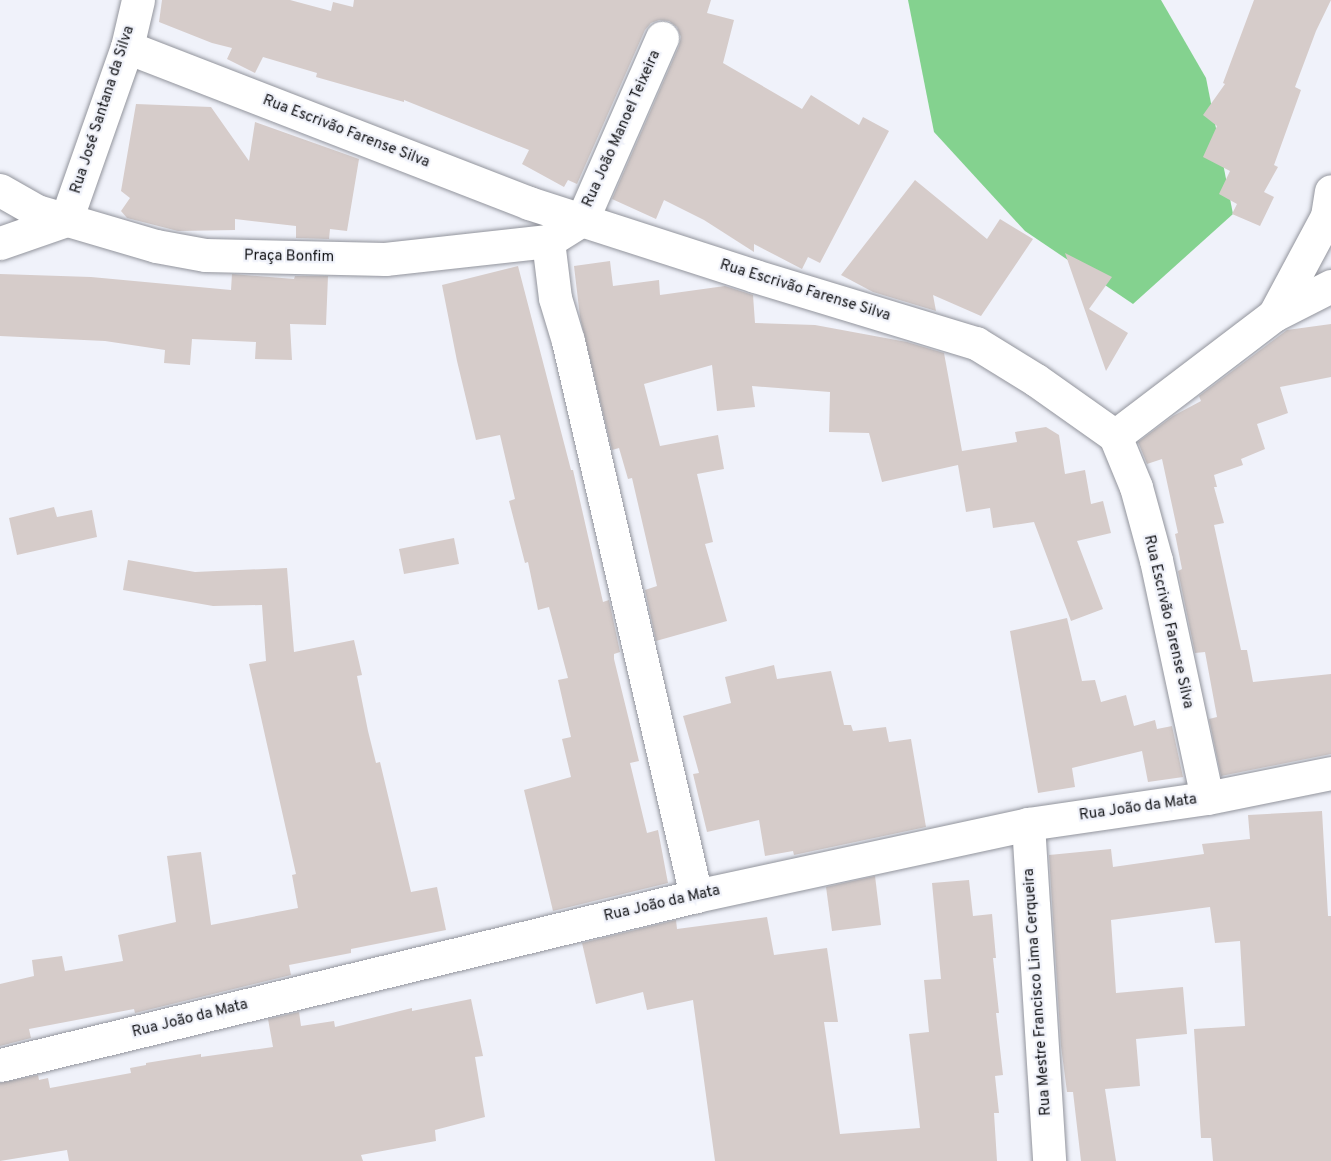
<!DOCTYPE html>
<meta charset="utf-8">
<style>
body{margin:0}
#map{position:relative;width:1331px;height:1161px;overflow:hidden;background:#f0f2fa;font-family:Overpass,sans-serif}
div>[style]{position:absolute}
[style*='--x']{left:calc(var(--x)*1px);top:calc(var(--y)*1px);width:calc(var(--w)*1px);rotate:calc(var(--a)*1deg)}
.forest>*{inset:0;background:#84d28f}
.building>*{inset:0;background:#d6ccca}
.roads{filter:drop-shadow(0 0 2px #92949c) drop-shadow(0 0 2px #92949c)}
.minor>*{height:33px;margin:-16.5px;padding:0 16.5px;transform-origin:16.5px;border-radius:16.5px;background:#fff}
span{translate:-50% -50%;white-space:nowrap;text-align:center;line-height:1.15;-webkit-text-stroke:4.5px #f0f2fa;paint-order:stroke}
.street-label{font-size:15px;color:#121316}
</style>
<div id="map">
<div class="forest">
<i style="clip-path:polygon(908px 0,1161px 0,1206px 78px,1233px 214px,1133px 304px,1025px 231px,934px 132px)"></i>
</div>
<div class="building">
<i style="clip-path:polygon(162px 0,290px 0,331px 11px,333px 2px,353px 7px,354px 0,711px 0,707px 13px,734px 20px,723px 63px,802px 109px,811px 95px,859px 125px,863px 117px,889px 131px,820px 263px,808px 257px,802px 269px,754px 244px,754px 252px,704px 220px,664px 200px,656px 219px,612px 199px,679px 46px,681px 37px,677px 27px,669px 21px,659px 20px,651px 23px,645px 30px,577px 184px,568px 180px,564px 187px,522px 164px,529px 150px,404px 100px,404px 102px,316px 77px,317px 73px,263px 57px,255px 73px,227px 59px,232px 48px,212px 43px,159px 22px)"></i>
<i style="clip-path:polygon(1254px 0,1331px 0,1316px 31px,1295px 87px,1301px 90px,1274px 165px,1278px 167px,1264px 192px,1274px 197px,1260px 226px,1232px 214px,1237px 204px,1219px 194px,1230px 171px,1203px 157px,1217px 126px,1203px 115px,1225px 84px,1223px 83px)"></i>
<i style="clip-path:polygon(136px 104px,211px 107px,249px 161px,255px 122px,359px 159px,347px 231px,330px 229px,329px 239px,296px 238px,296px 226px,235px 219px,235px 230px,178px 231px,127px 218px,121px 211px,130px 198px,121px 191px)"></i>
<i style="clip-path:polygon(915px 180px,987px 239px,1000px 219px,1033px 239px,981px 316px,933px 295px,936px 311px,873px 292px,841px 275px)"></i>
<i style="clip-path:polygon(1065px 253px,1112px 277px,1089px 309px,1128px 333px,1106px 371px)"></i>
<i style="clip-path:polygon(610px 261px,613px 286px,659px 280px,660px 295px,725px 286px,753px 295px,755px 323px,815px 325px,907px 342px,944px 353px,962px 451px,1017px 442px,1015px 432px,1046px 427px,1059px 435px,1065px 474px,1085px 470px,1091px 504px,1103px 501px,1111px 533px,1077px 541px,1103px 609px,1071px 621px,1034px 522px,993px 528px,990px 508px,966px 512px,958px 465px,882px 482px,869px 433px,829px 432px,830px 392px,752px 386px,755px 407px,717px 411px,712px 365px,644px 384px,660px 446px,718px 435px,724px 469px,697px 474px,713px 542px,705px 544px,727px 621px,656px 641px,645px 590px,657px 586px,632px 478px,628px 479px,619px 448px,612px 450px,580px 317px,574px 266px)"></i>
<i style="clip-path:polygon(518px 266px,571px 470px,573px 470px,603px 602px,609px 600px,620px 652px,614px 654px,614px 659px,639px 761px,630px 763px,647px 833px,658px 830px,668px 883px,553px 911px,524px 790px,571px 777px,562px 739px,571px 737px,558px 680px,568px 678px,549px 607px,538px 610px,528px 562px,525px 563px,509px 501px,515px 499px,500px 435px,476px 440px,457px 361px,442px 285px)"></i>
<i style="clip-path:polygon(0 274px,91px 277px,231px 290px,232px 274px,294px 279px,295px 276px,328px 276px,326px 325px,290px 324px,292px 360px,255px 359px,256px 342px,192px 339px,190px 365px,164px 363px,165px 350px,105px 341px,0 336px)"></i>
<i style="clip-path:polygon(1331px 324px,1331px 377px,1280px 387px,1288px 413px,1257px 424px,1265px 449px,1241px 459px,1243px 465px,1214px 475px,1217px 487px,1214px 487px,1224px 523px,1214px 525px,1241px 650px,1247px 650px,1253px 682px,1331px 674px,1331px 754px,1221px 776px,1209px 719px,1217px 717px,1205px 652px,1195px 653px,1178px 571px,1182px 569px,1175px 534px,1178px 533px,1162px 459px,1147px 464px,1138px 442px,1173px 416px,1201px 401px,1199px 396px,1287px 330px)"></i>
<i style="clip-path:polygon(54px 507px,57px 517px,92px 510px,97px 537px,17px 555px,9px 518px)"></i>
<i style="clip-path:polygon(454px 538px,459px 564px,404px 574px,399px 549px)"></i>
<i style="clip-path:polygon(128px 560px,195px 572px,287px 568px,294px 652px,354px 640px,362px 675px,357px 676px,368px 731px,376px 763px,380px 762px,411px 892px,437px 887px,446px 930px,351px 949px,351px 953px,289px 965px,291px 975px,135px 1013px,134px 1009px,29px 1029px,31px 1038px,0 1046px,0 984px,34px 976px,32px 960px,62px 956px,65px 971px,123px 961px,118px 935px,176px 922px,167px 856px,201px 852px,211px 925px,298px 908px,292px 875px,296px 874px,249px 664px,266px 661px,262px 605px,213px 606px,123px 590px)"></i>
<i style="clip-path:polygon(1067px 618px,1082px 681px,1095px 680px,1101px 702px,1126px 695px,1134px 726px,1155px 720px,1157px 729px,1172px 726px,1183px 777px,1148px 782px,1142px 751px,1072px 768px,1075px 787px,1038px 793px,1010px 631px)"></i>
<i style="clip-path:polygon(774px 665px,777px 679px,831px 671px,844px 725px,851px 725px,853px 731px,886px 727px,889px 742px,911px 739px,926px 827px,794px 855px,793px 851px,765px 856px,759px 820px,707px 832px,693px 774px,699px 773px,683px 716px,731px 703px,725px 677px)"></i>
<i style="clip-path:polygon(1322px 811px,1328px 916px,1331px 916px,1331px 1161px,1213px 1161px,1211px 1138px,1201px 1138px,1194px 1029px,1245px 1026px,1240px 941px,1215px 943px,1210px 907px,1111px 920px,1116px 993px,1183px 987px,1187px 1034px,1136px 1039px,1140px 1086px,1105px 1089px,1116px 1161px,1081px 1161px,1073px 1092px,1067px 1092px,1061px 1046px,1049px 855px,1111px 849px,1113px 867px,1204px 854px,1202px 844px,1250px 839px,1248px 815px)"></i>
<i style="clip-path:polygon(875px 876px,881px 925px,832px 931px,826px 887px)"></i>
<i style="clip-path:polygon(969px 880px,973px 916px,992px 914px,996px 958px,993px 958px,999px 1013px,996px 1013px,1003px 1075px,995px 1076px,999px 1113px,994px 1113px,997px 1161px,715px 1161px,693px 1000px,647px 1010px,643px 992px,596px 1004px,582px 943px,676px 920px,677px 929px,767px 917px,774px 955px,827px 948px,838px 1022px,824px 1022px,840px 1134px,920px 1128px,909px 1034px,929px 1032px,924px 980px,941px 979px,932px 883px)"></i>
<i style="clip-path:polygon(471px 999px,483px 1056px,475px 1057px,485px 1117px,435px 1130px,436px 1141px,361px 1155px,363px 1161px,69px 1161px,67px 1150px,0 1161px,0 1083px,38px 1075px,39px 1080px,48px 1078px,50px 1088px,131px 1073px,130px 1068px,146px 1065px,146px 1063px,201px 1054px,201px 1057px,273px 1047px,268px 1019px,299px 1012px,301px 1026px,334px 1021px,335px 1027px,412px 1008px,412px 1011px)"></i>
</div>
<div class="roads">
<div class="minor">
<i style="--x:127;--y:47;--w:431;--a:21.2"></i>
<i style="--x:529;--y:203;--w:237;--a:17.9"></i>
<i style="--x:755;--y:276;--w:231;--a:16.9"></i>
<i style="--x:976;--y:343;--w:70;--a:31.7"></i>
<i style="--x:1036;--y:380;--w:97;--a:35.3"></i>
<i style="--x:1115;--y:436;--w:55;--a:67.6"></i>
<i style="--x:1136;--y:487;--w:76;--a:74.7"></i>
<i style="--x:1156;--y:560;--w:243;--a:77.9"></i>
<i style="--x:0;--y:190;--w:43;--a:29.6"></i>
<i style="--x:37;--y:211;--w:124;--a:16.4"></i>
<i style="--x:156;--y:246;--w:50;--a:10.4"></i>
<i style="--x:205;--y:255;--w:180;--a:1.3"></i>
<i style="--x:385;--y:259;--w:164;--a:-6.3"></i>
<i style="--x:548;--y:241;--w:40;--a:-32"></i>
<i style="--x:582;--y:220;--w:199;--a:-66.3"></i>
<i style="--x:66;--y:220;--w:183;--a:-70.6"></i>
<i style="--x:127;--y:47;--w:48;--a:-76.8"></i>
<i style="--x:548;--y:241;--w:57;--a:83"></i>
<i style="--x:555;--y:298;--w:45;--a:73.2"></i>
<i style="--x:568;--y:341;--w:570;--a:77.01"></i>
<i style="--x:0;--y:243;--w:70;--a:-19.2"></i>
<i style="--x:1274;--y:315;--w:112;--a:-61.8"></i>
<i style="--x:1327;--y:216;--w:25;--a:-81"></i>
<i style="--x:1115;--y:436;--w:200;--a:-37.3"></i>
<i style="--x:1274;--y:315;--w:64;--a:-27"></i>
<i style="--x:1028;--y:824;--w:338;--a:86.4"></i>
<i style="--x:0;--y:1065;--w:716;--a:-13.65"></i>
<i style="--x:696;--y:896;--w:340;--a:-12.2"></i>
<i style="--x:1028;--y:824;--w:181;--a:-8.3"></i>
<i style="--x:1207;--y:798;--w:126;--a:-11.4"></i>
</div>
</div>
<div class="street-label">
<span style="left:103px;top:110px;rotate:-72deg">Rua José Santana da Silva</span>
<span style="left:622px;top:129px;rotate:-66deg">Rua João Manoel Teixeira</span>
<span style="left:346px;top:132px;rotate:21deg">Rua Escrivão Farense Silva</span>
<span style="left:289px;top:257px;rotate:1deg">Praça Bonfim</span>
<span style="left:805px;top:291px;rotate:17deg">Rua Escrivão Farense Silva</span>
<span style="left:1168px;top:622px;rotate:77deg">Rua Escrivão Farense Silva</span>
<span style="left:1138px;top:808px;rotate:-8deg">Rua João da Mata</span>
<span style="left:662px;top:904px;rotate:-13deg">Rua João da Mata</span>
<span style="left:1038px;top:992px;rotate:-94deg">Rua Mestre Francisco Lima Cerqueira</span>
<span style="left:190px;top:1019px;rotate:-14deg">Rua João da Mata</span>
</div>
</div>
